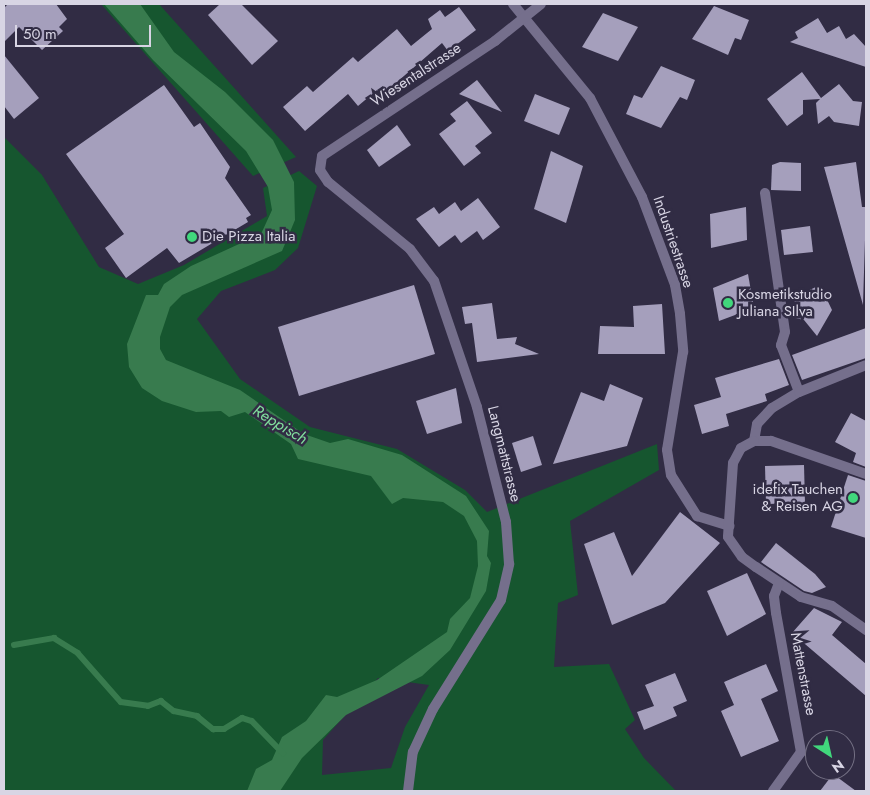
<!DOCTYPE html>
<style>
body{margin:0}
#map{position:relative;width:870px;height:795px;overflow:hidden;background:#312c44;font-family:Jost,sans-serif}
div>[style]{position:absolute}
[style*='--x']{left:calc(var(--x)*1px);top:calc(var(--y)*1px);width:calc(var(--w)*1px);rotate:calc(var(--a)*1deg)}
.green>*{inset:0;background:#16562f}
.water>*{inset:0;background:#387b4e}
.stream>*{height:5.5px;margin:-2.75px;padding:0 2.75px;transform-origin:2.75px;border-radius:2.75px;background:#387b4e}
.building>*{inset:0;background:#a59fbc}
.minor>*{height:10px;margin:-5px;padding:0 5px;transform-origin:5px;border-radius:5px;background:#756f8c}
.dots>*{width:14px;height:14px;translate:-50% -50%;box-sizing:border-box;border:2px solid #312c44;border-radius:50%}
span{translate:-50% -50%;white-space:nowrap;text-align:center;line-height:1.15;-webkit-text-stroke:5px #312c44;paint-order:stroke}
.street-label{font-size:15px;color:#d8d5e4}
.poi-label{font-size:15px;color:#d8d5e4}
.left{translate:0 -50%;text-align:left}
.right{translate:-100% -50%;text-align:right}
.water-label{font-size:16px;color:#82df9e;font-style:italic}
.frame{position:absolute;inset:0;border:5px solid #d8d5e4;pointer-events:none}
.north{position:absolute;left:805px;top:730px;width:50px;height:50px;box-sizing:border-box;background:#312c44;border:1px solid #747084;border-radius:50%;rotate:145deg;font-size:14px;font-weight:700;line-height:20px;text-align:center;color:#d8d5e4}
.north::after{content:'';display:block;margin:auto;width:18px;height:22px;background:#41d77c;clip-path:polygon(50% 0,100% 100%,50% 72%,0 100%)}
.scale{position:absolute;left:15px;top:25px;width:136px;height:22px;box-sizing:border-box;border:2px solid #d8d5e4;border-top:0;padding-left:6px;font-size:15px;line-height:18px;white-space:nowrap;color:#d8d5e4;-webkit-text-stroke:4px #312c44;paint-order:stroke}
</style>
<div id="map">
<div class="green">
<i style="clip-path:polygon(101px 4px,159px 4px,296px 157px,253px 176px)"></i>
<i style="clip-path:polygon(evenodd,4px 137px,42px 175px,99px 267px,138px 284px,184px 265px,267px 216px,263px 188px,299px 171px,317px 186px,298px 248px,275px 270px,221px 291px,197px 319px,240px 379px,310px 427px,397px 449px,465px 490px,487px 512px,657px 444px,659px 470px,570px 521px,578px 595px,558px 603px,554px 667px,609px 664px,635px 720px,625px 729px,644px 758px,676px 791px,4px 791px,4px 137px,378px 678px,429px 685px,405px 727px,391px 768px,322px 775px,323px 740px,378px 678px)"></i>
</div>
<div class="water">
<i style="clip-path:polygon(104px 4px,140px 4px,174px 52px,225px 92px,273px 140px,294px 182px,295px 220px,282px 251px,182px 295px,170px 307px,160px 337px,160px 349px,166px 360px,240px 390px,304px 434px,330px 443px,348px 439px,402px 455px,466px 496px,489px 531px,487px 556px,491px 563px,486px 591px,450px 650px,422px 676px,346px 715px,302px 758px,280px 791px,247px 791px,256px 769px,272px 760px,282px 737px,306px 721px,326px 695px,337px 697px,377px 680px,447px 632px,450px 619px,470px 598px,478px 566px,477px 541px,464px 516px,443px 502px,403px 498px,392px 504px,371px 476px,298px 459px,291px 444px,245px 412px,229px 417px,221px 411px,196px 412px,162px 401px,142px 388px,129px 367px,127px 344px,146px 295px,158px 295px,164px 284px,191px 266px,261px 234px,272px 210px,268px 187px,246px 151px,153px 60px)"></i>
</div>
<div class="stream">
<i style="--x:14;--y:645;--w:41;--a:-9.9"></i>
<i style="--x:54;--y:638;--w:28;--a:32"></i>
<i style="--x:78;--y:653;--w:65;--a:48.7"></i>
<i style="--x:121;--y:702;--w:27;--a:8"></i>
<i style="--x:148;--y:706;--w:14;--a:-21"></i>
<i style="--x:161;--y:701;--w:16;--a:38"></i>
<i style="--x:174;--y:711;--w:24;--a:12"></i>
<i style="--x:197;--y:716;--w:21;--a:39"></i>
<i style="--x:213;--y:729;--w:11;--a:0"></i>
<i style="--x:224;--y:729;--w:21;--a:-31"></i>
<i style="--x:242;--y:718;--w:10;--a:17"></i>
<i style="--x:252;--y:721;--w:45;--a:45.9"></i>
</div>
<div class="building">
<i style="clip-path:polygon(8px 4px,56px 4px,67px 19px,59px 27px,63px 31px,42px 50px,19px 27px,4px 42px,4px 8px)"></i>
<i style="clip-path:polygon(220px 4px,241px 4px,278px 41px,252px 65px,208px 15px)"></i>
<i style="clip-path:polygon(714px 6px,749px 20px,741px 40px,735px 38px,728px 55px,692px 39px)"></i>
<i style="clip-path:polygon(459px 7px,476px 30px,448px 51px,442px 43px,382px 95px,377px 90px,358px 106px,348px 94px,305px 131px,283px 107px,307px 86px,313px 92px,353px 57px,358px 62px,397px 29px,411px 46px,432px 29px,428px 19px,440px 10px,445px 17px)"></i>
<i style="clip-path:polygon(603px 13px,638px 27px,618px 61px,582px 47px)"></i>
<i style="clip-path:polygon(818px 18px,827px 33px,839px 26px,846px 39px,854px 34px,866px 47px,866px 67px,790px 42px,798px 38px,795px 32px)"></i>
<i style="clip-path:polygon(4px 55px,39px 98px,14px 119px,4px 106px)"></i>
<i style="clip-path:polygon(661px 66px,695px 80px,687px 100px,680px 97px,661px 128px,626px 114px,634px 95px,642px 98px)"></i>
<i style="clip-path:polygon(802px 72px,821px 98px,839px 84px,853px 101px,862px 102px,859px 126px,834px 122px,829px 116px,818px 124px,816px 103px,820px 99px,803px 100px,803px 114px,787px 126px,767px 99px)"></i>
<i style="clip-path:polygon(477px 80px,502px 112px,459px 94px)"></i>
<i style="clip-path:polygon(164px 85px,194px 127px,200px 123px,230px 167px,225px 178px,251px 215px,246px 218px,248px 222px,179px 263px,167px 248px,126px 278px,105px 248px,124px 234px,66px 154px)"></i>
<i style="clip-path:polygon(535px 94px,570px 108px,559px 135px,524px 121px)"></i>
<i style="clip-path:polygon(467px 101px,492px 133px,475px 146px,481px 153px,464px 166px,439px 134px,456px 121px,450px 114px)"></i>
<i style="clip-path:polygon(397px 125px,411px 145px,379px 167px,367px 150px)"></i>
<i style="clip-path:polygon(551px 151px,583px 166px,566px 223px,534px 209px)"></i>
<i style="clip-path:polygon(780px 162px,801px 163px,801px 191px,771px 190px,772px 165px)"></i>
<i style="clip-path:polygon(856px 162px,862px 207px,866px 207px,863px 305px,824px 167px)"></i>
<i style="clip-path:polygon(478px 198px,500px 227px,483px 240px,477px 231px,461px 243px,455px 235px,439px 247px,416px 219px,434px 207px,439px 214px,455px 202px,461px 211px)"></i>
<i style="clip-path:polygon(746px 207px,747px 240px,711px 248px,710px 214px)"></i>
<i style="clip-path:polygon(810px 226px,813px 252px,784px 255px,781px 230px)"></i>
<i style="clip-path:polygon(748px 274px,754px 308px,719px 321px,713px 288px)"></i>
<i style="clip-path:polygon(414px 285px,435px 354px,299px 396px,278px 327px)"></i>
<i style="clip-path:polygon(820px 285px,832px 310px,817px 336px,804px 320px,795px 318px,798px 309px,793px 298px)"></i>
<i style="clip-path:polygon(492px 303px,497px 339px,517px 337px,515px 344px,539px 354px,477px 362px,472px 323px,465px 324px,462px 307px)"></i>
<i style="clip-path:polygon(662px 304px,665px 354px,598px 354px,600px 326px,634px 327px,633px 306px)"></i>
<i style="clip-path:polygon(866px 328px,866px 358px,802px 380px,792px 355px)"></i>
<i style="clip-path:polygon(779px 359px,789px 385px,765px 394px,767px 401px,726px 414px,729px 426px,702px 434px,694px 405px,721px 397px,715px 378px)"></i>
<i style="clip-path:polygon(610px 384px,643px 398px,627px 446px,553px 464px,581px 392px,604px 401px)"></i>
<i style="clip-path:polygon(456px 388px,462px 423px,427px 434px,416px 401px)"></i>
<i style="clip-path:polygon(851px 413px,866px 421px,866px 467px,853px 462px,856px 453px,835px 442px)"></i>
<i style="clip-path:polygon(533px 436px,542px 465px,521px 472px,512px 443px)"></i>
<i style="clip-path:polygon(804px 465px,805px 503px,766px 504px,765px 466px)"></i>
<i style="clip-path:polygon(848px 475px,866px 481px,866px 538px,831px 527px)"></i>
<i style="clip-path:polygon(680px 512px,720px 543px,665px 603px,612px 625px,584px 544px,614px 532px,632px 576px)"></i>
<i style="clip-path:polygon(776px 543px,815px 574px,826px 587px,812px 593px,804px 591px,761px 562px)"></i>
<i style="clip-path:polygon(747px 573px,766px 614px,727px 636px,707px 591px)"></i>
<i style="clip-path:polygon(814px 608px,842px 622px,832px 635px,866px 664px,866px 696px,792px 633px)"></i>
<i style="clip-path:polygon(766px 664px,778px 691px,761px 699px,779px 741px,741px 757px,721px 711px,734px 705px,724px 682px)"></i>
<i style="clip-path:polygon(675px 673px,687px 701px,673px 707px,677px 716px,644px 730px,637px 712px,654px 706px,645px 685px)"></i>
<i style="clip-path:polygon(833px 774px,856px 791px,820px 791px)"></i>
</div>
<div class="minor">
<i style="--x:513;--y:4;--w:122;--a:50.7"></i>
<i style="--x:590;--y:98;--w:112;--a:62.3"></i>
<i style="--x:642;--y:197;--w:94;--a:69.4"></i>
<i style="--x:675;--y:285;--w:29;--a:80"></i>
<i style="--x:680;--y:314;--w:38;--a:85"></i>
<i style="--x:683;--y:352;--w:99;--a:99.3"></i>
<i style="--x:667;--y:450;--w:25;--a:81"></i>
<i style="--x:671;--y:475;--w:49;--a:57.6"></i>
<i style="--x:697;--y:516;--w:34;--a:17"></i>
<i style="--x:765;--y:193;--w:140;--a:81.8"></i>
<i style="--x:785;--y:332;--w:14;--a:107"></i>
<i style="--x:781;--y:345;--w:50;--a:69"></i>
<i style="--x:754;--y:441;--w:17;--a:-80"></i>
<i style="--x:757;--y:424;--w:22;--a:-47"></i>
<i style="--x:772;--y:408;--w:31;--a:-31"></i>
<i style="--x:799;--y:392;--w:72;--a:-21.9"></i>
<i style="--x:866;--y:474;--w:101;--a:-160.8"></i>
<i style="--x:771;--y:441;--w:17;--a:180"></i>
<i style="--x:754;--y:441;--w:15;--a:152"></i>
<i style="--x:741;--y:448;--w:17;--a:118"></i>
<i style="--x:733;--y:463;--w:74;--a:93.9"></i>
<i style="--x:728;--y:537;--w:24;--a:55"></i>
<i style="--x:742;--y:557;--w:17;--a:36"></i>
<i style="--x:756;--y:567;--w:54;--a:33.7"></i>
<i style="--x:801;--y:597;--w:32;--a:16"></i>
<i style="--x:832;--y:606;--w:42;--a:35.2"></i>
<i style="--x:408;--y:791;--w:39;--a:-83"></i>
<i style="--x:413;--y:752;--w:47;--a:-65.1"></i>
<i style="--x:433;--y:709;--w:128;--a:-58"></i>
<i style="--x:501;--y:600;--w:37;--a:-77"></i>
<i style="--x:509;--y:564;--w:42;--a:-94.1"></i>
<i style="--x:506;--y:522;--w:119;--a:-104.2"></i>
<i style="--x:477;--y:407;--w:133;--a:-108.8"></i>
<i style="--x:434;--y:281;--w:40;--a:-127"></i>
<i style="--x:410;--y:249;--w:106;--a:-140.7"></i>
<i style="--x:328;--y:182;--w:14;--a:-124"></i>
<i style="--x:320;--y:170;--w:14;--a:-82"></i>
<i style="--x:322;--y:156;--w:208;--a:-33.6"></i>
<i style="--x:495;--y:41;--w:59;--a:-38.8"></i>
<i style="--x:773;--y:791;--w:48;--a:-54.3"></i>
<i style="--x:801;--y:752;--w:141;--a:-100.2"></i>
<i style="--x:776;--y:613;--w:17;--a:-97"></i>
<i style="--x:774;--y:596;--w:14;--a:-69"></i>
</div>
<div class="dots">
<i style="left:192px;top:237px;background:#41d77c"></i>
<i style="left:728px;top:303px;background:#41d77c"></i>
<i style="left:853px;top:498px;background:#41d77c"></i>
</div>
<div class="street-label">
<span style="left:416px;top:75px;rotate:-33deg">Wiesentalstrasse</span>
<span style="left:673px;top:242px;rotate:71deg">Industriestrasse</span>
<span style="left:504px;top:454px;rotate:76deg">Langmattstrasse</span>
<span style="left:803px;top:674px;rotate:79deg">Mattenstrasse</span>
</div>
<div class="poi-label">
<span class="left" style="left:202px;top:237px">Die Pizza Italia</span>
<span class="left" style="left:738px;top:303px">Kosmetikstudio<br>Juliana SIlva</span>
<span class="right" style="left:843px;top:498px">idefix Tauchen<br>&amp; Reisen AG</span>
</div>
<div class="water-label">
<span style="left:280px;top:425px;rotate:31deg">Reppisch</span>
</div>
<div class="frame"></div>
<div class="north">N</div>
<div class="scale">50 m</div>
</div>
